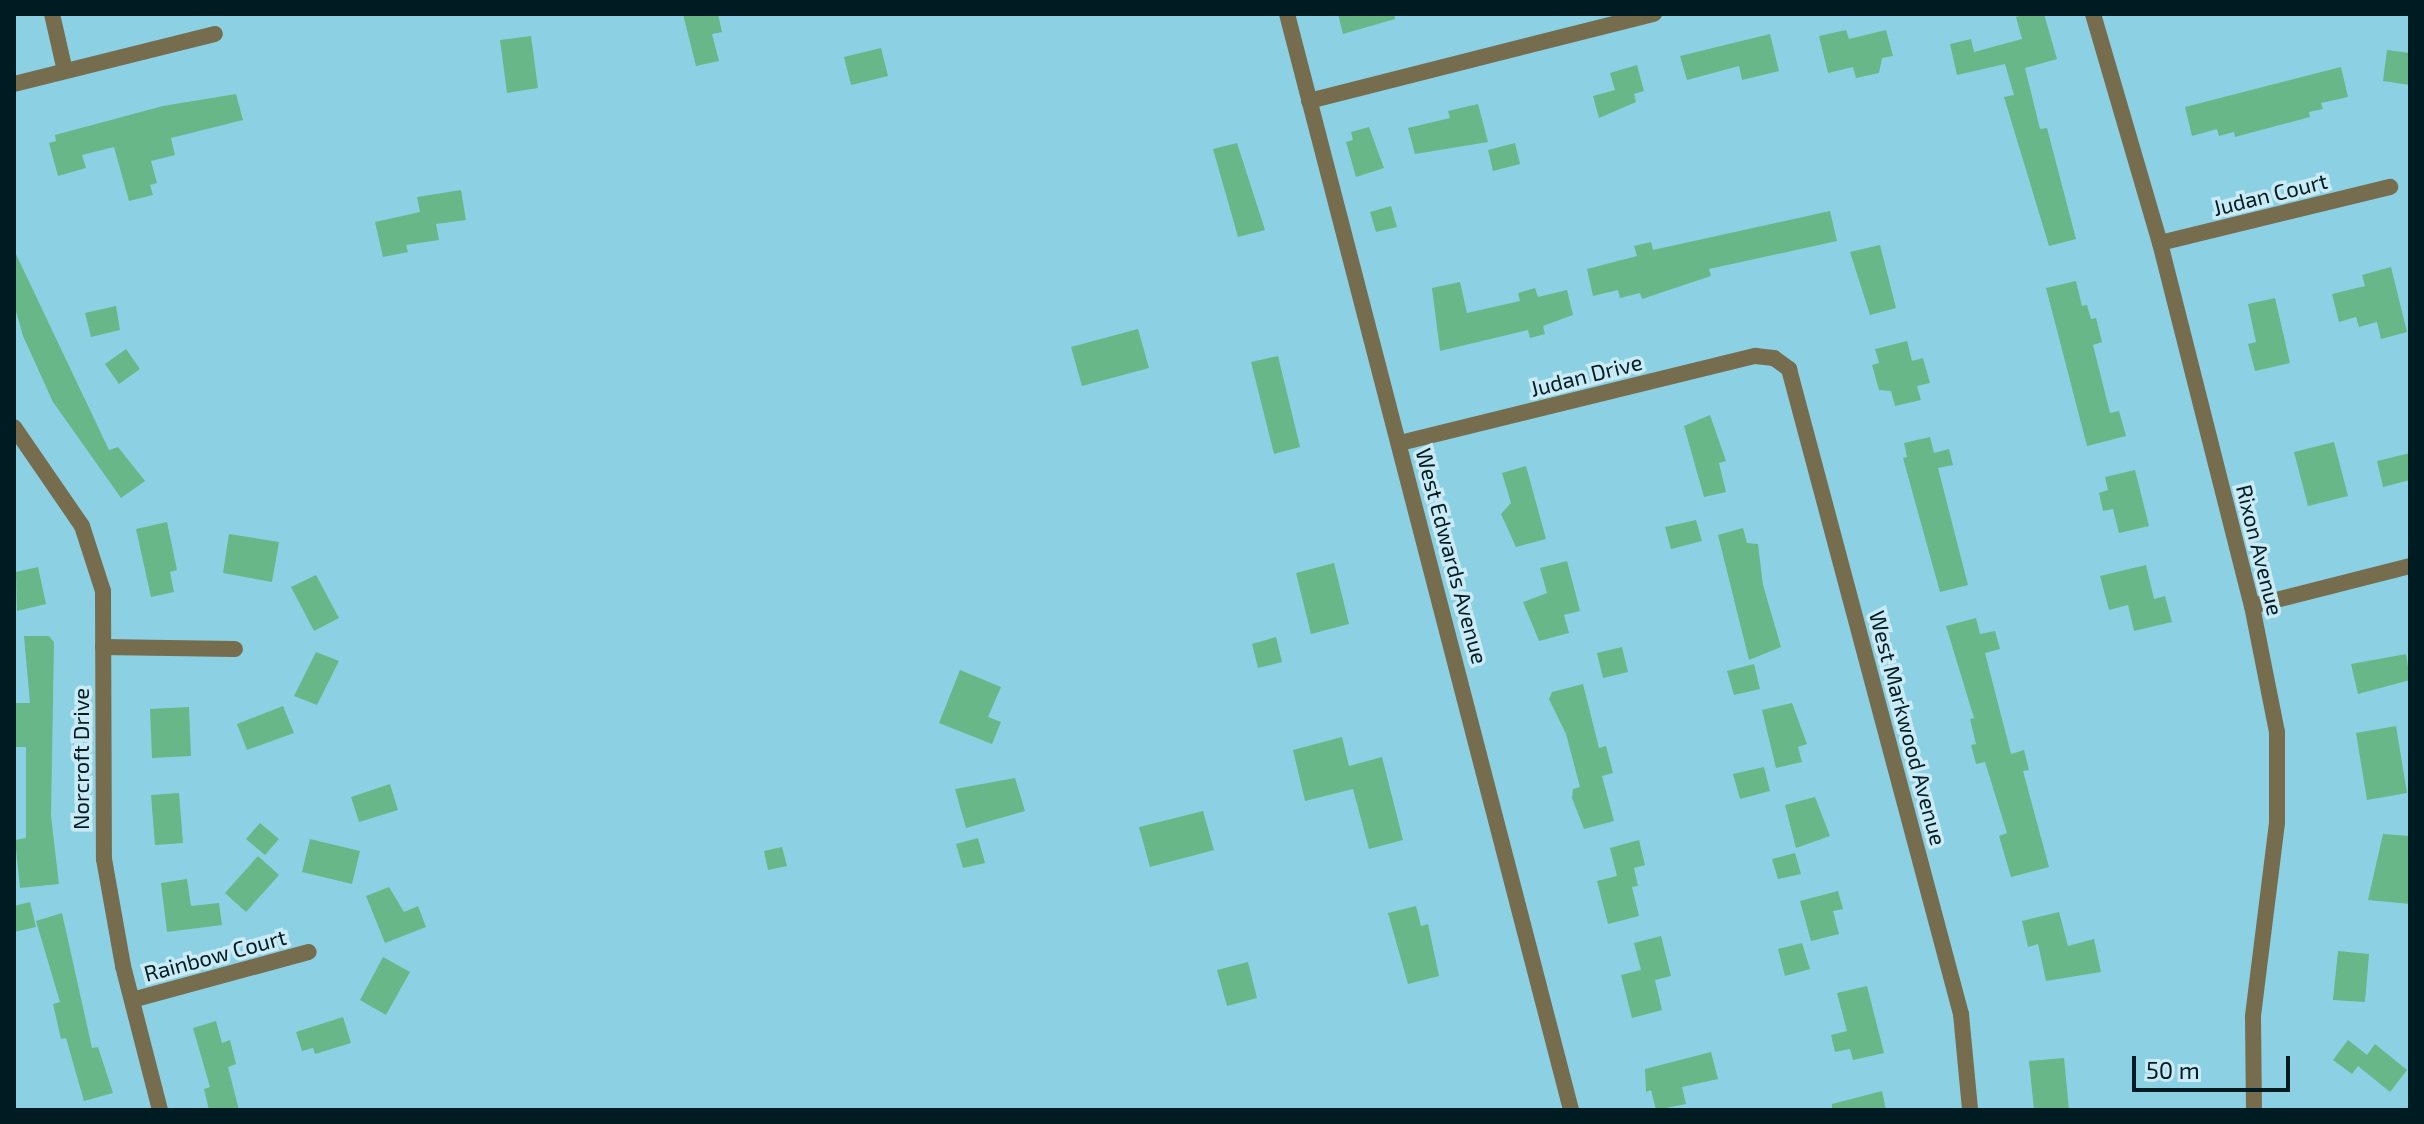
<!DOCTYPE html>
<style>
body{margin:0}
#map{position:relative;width:2424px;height:1124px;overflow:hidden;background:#8cd1e3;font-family:"Exo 2",sans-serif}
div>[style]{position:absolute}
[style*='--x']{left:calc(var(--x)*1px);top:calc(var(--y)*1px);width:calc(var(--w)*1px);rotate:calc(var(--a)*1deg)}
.building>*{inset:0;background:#67b788}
.minor>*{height:16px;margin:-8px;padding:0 8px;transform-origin:8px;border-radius:8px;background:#756d4d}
span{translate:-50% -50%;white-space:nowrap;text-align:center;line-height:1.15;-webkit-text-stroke:7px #caebf5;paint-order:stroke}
.street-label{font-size:22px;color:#001c23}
.frame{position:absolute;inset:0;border:16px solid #001c23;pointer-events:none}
.scale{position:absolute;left:2132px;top:1056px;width:158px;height:36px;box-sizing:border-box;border:4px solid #001c23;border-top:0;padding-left:10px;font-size:24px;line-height:28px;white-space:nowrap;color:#001c23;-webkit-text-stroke:6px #caebf5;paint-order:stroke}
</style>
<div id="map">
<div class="building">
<i style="clip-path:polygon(683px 14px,718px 14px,722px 32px,712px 34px,719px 61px,696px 66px)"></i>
<i style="clip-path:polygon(1338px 14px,1394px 14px,1395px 19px,1343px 34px)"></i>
<i style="clip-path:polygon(2028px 14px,2044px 14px,2057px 59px,2025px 68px,2040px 129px,2047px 128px,2076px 239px,2049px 246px,2004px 97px,2014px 95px,2005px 64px,1957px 75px,1950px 44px,1971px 39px,1974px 52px,2022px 39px,2016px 17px)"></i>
<i style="clip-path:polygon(1846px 30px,1849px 39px,1886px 30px,1893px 56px,1882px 58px,1879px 73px,1856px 78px,1853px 67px,1828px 73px,1819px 36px)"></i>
<i style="clip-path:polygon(1770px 34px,1779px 71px,1742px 80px,1739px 66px,1687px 80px,1680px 56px)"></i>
<i style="clip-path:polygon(531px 36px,538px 88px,507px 93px,500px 40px)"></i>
<i style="clip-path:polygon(881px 48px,888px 76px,851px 85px,844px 57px)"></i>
<i style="clip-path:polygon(2387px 50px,2410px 53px,2410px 85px,2383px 81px)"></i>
<i style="clip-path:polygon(1637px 65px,1644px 91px,1634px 94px,1636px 102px,1599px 118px,1593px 96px,1615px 90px,1610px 73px)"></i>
<i style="clip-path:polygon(2341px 67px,2348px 97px,2321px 103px,2323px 109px,2309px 112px,2310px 117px,2235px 137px,2234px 132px,2219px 136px,2217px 129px,2192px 136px,2185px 107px)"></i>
<i style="clip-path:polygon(236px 94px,243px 120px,171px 138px,175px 155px,151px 161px,157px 183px,150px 185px,153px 195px,129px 201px,114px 147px,82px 155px,86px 168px,58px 176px,49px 143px,56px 141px,55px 135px,163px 106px)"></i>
<i style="clip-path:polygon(1478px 104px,1488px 142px,1415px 154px,1408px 128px,1450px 118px,1448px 111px)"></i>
<i style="clip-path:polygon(1369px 127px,1384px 168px,1356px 177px,1346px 142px,1353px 140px,1351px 132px)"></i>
<i style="clip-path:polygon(1237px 143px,1265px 230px,1238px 237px,1213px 149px)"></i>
<i style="clip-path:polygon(1515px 143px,1520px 164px,1493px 171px,1488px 150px)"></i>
<i style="clip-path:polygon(461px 190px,466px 220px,436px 224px,439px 240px,406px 245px,408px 252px,383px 257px,375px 222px,420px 212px,417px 197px)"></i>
<i style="clip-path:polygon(1391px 206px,1397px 227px,1376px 232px,1370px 212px)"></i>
<i style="clip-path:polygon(1830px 211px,1837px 241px,1709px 269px,1711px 276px,1642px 299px,1640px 293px,1620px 298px,1618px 290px,1593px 296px,1587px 269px,1637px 256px,1634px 246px,1651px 242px,1653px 250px)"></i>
<i style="clip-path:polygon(1880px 245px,1896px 308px,1870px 315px,1850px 252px)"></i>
<i style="clip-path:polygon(14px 250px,109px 450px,118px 447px,145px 481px,121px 498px,53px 402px,23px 336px,14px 304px)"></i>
<i style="clip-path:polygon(2391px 267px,2407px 332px,2381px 339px,2377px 322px,2359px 327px,2356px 317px,2339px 322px,2332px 294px,2365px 286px,2362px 275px)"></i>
<i style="clip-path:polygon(2076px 281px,2082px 306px,2087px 305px,2091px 319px,2096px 318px,2102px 342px,2093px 345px,2110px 413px,2119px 411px,2126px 436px,2087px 446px,2046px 288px)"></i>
<i style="clip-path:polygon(1460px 282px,1467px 313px,1520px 301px,1518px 293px,1535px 288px,1538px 297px,1567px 290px,1573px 315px,1543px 326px,1545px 334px,1530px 338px,1528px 330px,1440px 351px,1432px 288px)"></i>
<i style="clip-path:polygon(2275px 298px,2290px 363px,2255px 371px,2248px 344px,2256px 342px,2248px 304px)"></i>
<i style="clip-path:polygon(116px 306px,120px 330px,91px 337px,85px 313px)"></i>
<i style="clip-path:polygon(1138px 329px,1149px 368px,1082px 386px,1071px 347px)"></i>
<i style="clip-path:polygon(1907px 341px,1912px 361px,1923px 358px,1930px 383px,1917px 386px,1921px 400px,1895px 406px,1891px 391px,1879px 390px,1872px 365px,1879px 363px,1875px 349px)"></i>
<i style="clip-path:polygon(126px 349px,140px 369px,119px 384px,105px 364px)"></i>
<i style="clip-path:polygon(1278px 356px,1300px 447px,1274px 454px,1251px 362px)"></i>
<i style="clip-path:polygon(1710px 415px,1726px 461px,1719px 463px,1726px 492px,1704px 497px,1684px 426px)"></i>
<i style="clip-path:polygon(1930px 437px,1934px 453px,1949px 449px,1953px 465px,1938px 468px,1968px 585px,1940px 592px,1903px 458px,1907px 457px,1904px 443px)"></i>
<i style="clip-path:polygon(2334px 442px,2348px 496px,2308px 506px,2294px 452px)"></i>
<i style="clip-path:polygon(2410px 453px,2410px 480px,2383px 487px,2377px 461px)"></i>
<i style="clip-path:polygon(1526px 466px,1546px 539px,1516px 547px,1501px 514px,1511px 503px,1502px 473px)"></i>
<i style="clip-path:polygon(2135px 470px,2149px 526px,2119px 533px,2113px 509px,2103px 511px,2099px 493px,2108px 490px,2105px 477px)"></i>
<i style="clip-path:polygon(1696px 520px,1702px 541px,1671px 549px,1665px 527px)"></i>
<i style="clip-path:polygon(167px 522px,177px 570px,170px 572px,174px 592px,151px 597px,136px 529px)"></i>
<i style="clip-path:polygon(1743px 528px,1747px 543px,1758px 544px,1763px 585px,1781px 647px,1749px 660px,1718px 535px)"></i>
<i style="clip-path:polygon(229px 534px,279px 542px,272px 582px,223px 573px)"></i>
<i style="clip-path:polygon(1567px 561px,1580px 611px,1564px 615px,1569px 633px,1539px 641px,1523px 602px,1547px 593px,1540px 568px)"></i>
<i style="clip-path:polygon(1334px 563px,1349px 624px,1311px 634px,1296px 573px)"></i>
<i style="clip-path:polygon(2146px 565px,2154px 599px,2165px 596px,2172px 622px,2134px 631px,2128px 605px,2109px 610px,2100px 576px)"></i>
<i style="clip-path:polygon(38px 567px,46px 604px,17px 611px,16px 572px)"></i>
<i style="clip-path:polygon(316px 575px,339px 618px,314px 631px,291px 587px)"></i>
<i style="clip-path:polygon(1976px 618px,1980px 634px,1995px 631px,2000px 649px,1985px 653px,2011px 754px,2024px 750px,2029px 770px,2023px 771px,2049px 867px,2011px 877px,1999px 836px,2007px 833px,1985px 762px,1976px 764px,1971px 745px,1976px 744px,1970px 719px,1974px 718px,1946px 626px)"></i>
<i style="clip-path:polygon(24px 636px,49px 636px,54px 642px,51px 816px,59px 884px,20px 888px,15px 840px,26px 838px,26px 747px,14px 747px,14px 703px,30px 703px)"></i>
<i style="clip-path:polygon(1276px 637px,1282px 662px,1258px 668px,1252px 644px)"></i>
<i style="clip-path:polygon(1622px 647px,1628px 672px,1603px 678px,1597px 653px)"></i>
<i style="clip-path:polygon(316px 652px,339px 661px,317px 705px,294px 696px)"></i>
<i style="clip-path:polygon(2406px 654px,2410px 680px,2358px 694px,2351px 664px)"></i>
<i style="clip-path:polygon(1754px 664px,1760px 689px,1734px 695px,1727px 671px)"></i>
<i style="clip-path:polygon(960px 670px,1001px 687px,988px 717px,1001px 722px,992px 744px,939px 723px)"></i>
<i style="clip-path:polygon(1583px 684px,1599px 748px,1606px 746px,1613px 773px,1602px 776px,1614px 821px,1584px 829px,1572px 798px,1573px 789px,1580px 787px,1566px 734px,1549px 699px,1552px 692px)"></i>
<i style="clip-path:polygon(1792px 703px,1807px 744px,1798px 747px,1802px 762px,1776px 768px,1762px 710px)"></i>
<i style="clip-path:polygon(283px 706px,294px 733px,247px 750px,237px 724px)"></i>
<i style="clip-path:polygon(189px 707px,191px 756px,152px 758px,150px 709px)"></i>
<i style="clip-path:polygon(2396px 726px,2407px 793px,2367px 800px,2356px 733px)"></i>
<i style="clip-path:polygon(1342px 737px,1349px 766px,1382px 757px,1403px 840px,1369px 849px,1353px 789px,1305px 801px,1293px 750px)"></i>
<i style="clip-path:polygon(1764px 767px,1770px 791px,1740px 799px,1733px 774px)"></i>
<i style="clip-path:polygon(1015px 778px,1025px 811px,966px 828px,955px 789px)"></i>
<i style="clip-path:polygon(390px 784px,398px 810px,359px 822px,351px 797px)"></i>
<i style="clip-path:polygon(179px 793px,183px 843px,155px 845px,151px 795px)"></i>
<i style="clip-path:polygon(1815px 797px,1830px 836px,1796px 848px,1785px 805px)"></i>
<i style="clip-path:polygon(1203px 811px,1214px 850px,1150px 867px,1139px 827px)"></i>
<i style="clip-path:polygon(260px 823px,279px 839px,265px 855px,246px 839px)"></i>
<i style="clip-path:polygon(2383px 834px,2410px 836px,2410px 904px,2368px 900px)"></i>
<i style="clip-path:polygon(978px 838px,985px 863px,963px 868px,956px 844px)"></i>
<i style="clip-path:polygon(310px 839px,360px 851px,352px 884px,302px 872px)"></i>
<i style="clip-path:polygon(1639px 840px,1645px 865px,1634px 868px,1638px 886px,1632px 887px,1639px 916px,1608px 924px,1597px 881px,1617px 876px,1610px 848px)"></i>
<i style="clip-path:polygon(782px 847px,787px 866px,768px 870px,764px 851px)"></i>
<i style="clip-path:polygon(1795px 853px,1801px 874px,1778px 879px,1772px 859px)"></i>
<i style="clip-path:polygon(258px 856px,279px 875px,246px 912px,225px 893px)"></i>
<i style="clip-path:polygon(187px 879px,191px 906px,219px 903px,222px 925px,167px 932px,161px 883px)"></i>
<i style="clip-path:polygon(389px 887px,404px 912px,418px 906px,426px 927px,385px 943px,366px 896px)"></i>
<i style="clip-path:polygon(1838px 891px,1843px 909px,1833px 911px,1839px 934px,1811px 941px,1800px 901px)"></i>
<i style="clip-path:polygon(30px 902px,36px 927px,14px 932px,14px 906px)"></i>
<i style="clip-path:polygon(1416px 906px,1421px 926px,1428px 924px,1439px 976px,1408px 984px,1388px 913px)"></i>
<i style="clip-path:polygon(2059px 912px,2068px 946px,2094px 939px,2101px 972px,2046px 981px,2038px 944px,2028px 947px,2022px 921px)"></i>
<i style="clip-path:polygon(62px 913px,92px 1048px,98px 1047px,113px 1093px,84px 1101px,66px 1038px,61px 1039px,53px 1004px,60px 1002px,36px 921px)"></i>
<i style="clip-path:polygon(1661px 936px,1671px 976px,1655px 980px,1662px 1010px,1632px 1018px,1621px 975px,1641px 970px,1634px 943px)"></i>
<i style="clip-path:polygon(1802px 943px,1810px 969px,1785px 976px,1778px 949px)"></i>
<i style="clip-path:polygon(2338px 951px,2369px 954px,2365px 1002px,2333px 1000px)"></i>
<i style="clip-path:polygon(383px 957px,410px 972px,386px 1015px,360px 1000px)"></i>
<i style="clip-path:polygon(1248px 962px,1257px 998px,1227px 1006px,1217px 970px)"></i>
<i style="clip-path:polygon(1867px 986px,1884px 1053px,1853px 1060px,1850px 1049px,1835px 1052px,1831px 1035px,1847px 1031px,1837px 993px)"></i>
<i style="clip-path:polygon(343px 1017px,351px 1043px,315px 1054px,313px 1048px,302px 1051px,296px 1032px)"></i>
<i style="clip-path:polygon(216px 1021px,222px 1043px,230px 1040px,236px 1064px,228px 1067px,239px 1110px,209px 1110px,204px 1089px,210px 1087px,193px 1028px)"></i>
<i style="clip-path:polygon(2348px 1040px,2367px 1055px,2375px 1044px,2407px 1070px,2390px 1092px,2358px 1066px,2352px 1074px,2333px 1060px)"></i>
<i style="clip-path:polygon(1711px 1052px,1718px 1079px,1682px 1087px,1686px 1104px,1656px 1110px,1651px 1090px,1646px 1092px,1645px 1069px)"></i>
<i style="clip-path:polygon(2064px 1058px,2069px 1110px,2034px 1110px,2029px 1061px)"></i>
<i style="clip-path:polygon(1882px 1091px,1886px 1110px,1832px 1110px,1832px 1104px)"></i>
</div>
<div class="minor">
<i style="--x:52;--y:14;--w:58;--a:77.2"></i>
<i style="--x:1287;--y:14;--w:1132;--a:75.47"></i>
<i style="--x:2093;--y:14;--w:239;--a:73.7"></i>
<i style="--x:2160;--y:243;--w:374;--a:75.8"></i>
<i style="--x:2252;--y:606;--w:128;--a:78.8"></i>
<i style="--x:2277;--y:732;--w:91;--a:90"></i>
<i style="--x:2277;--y:823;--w:195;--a:97.1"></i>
<i style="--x:2253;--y:1017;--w:93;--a:89.4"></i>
<i style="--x:14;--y:84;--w:207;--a:-14"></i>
<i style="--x:1309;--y:101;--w:356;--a:-14.2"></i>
<i style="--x:2160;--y:243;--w:237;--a:-13.7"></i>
<i style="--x:14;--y:427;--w:120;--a:55.5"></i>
<i style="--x:82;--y:526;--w:68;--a:72.1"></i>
<i style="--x:103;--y:591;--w:268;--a:89.8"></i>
<i style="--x:104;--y:859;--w:109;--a:79.9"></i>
<i style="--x:123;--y:966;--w:149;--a:75.6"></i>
<i style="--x:1400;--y:443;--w:366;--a:-13.8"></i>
<i style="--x:1755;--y:356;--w:19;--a:6"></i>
<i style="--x:1774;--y:358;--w:19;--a:36"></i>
<i style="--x:1789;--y:369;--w:668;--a:75.07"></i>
<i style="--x:1961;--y:1014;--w:96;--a:84.6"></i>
<i style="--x:2252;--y:606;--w:163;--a:-14.2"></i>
<i style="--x:103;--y:647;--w:132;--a:0.9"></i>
<i style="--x:132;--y:1000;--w:183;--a:-15.2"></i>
</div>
<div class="street-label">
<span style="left:2270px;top:194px;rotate:-14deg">Judan Court</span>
<span style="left:1586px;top:375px;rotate:-14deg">Judan Drive</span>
<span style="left:2260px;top:550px;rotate:76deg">Rixon Avenue</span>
<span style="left:1452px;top:556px;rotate:75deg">West Edwards Avenue</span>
<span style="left:1908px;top:728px;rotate:75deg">West Markwood Avenue</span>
<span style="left:81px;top:759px;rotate:-90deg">Norcroft Drive</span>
<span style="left:215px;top:955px;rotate:-15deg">Rainbow Court</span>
</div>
<div class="frame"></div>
<div class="scale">50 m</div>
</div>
